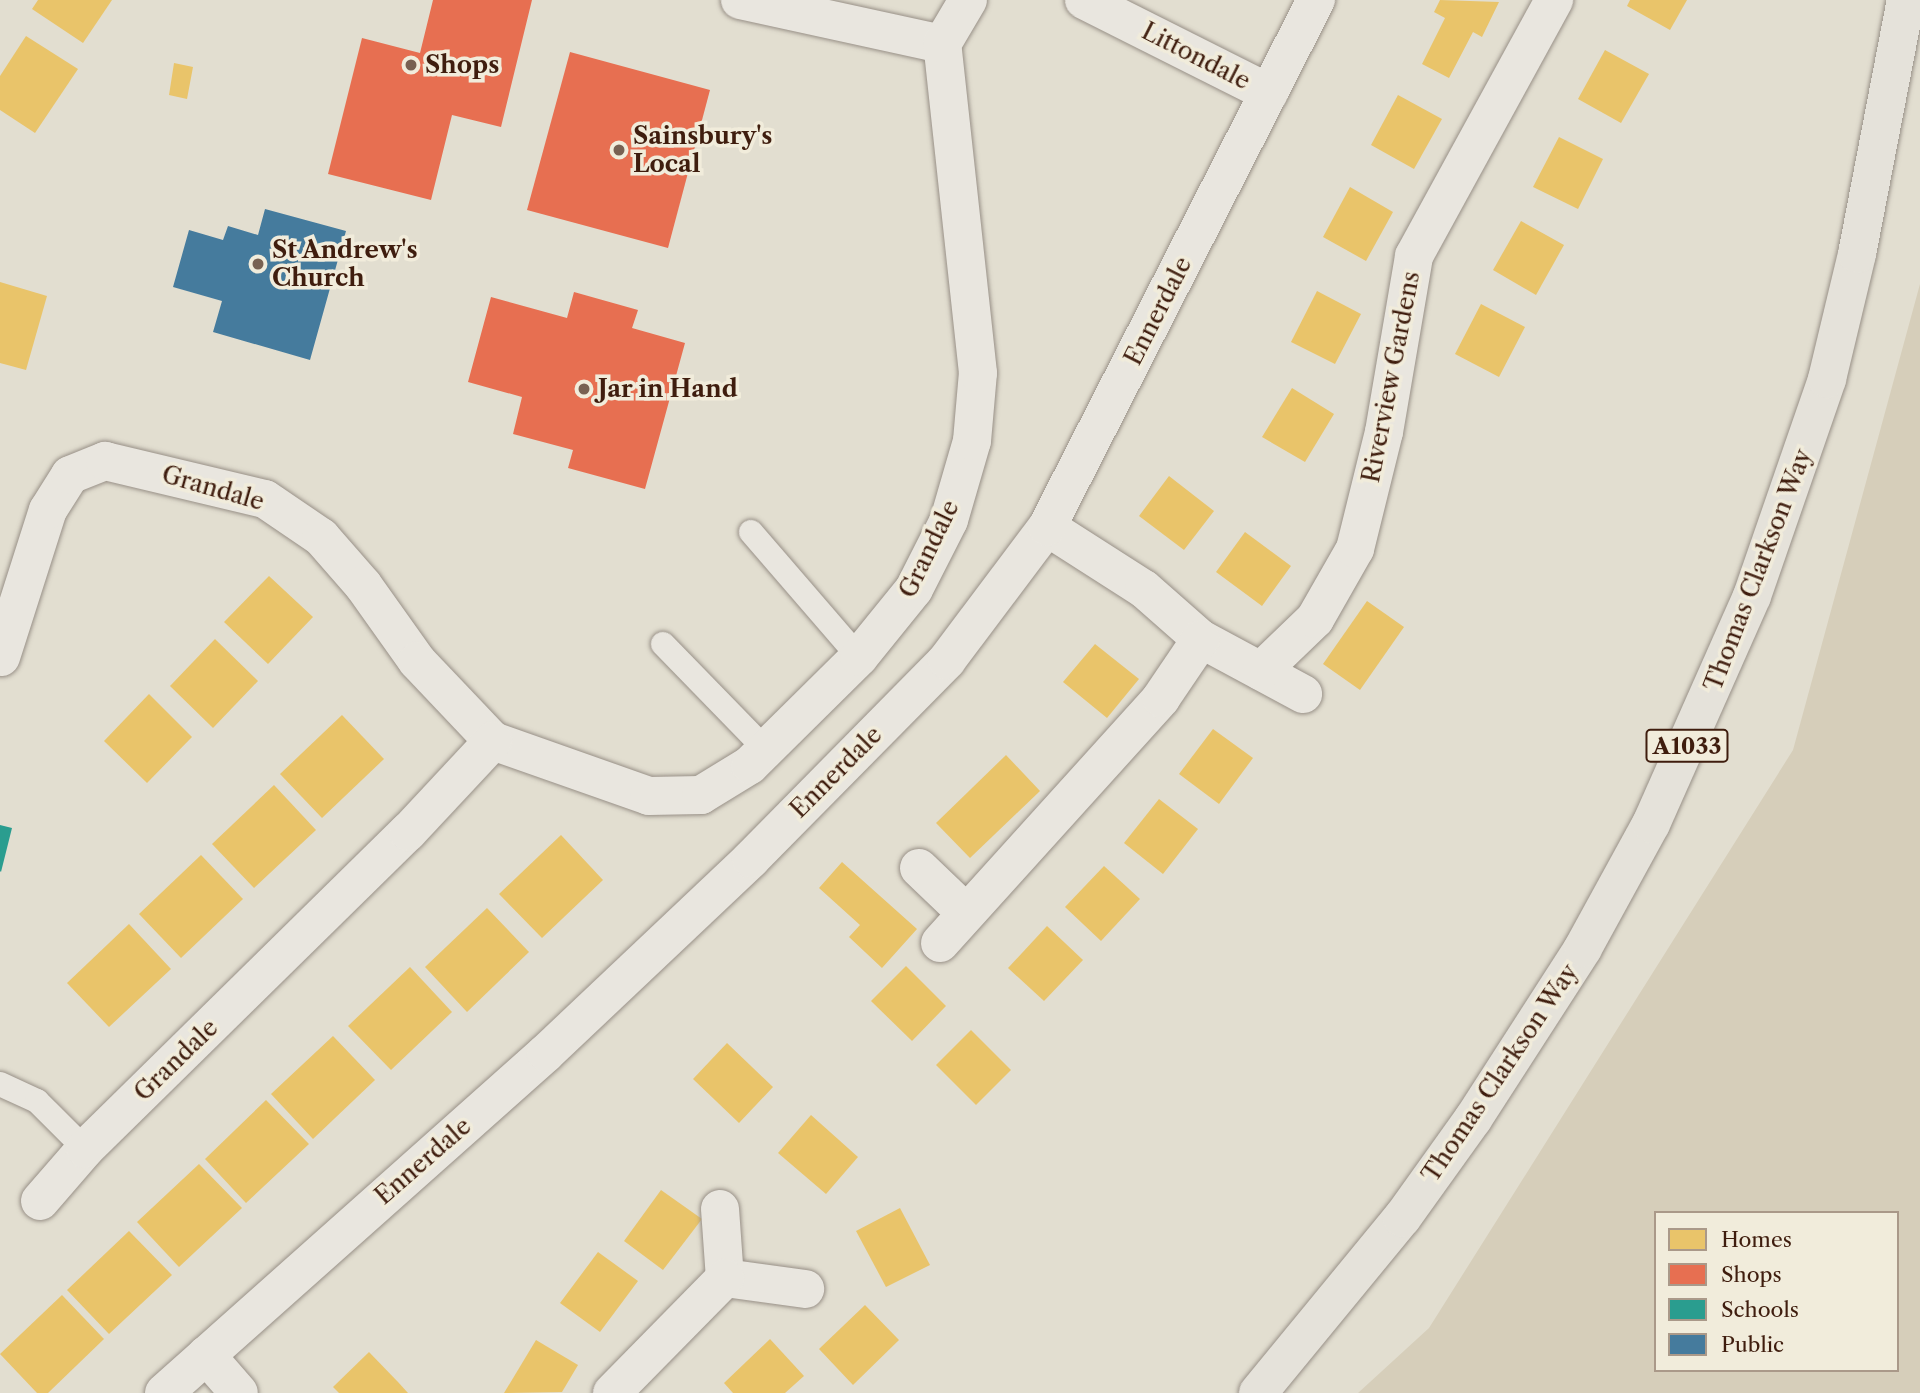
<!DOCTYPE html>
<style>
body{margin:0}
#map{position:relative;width:1920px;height:1393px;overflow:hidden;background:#e2ded0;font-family:"Libre Caslon Text",serif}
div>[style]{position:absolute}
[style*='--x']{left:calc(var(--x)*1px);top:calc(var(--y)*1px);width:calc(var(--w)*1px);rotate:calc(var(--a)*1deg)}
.green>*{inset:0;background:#d6ceba}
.homes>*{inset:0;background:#e9c46a}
.shops>*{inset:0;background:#e76f51}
.schools>*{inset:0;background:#2a9d8f}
.public>*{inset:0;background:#457b9d}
.roads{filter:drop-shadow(0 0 2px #989087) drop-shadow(0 0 2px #989087)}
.service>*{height:24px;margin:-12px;padding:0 12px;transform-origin:12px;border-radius:12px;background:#e9e6df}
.minor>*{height:38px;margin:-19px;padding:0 19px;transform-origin:19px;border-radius:19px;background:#e9e6df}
.trunk>*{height:38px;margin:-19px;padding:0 19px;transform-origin:19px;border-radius:19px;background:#e5e2da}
.dots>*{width:19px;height:19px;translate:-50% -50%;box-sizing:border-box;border:4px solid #f1ecdb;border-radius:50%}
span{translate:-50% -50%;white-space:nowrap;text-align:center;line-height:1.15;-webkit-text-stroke:7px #f1ecdb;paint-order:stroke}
.shield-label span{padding:2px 5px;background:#f1ecdb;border:2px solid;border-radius:5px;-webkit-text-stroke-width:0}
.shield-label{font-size:23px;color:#3f1d0e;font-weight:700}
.street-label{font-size:24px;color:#3f1d0e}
.poi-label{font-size:24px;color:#3f1d0e;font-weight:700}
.left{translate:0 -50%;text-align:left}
.legend{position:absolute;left:1654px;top:1211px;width:245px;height:161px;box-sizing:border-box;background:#f1ecdb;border:2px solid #aa9989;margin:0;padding:9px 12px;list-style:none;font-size:21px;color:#3f1d0e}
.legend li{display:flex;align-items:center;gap:14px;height:35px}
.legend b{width:35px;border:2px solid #aa9989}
</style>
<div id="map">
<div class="green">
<i style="clip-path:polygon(evenodd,1920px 284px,1920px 1393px,1358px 1393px,1429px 1328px,1793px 750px,1920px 284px,1656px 1213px,1897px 1213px,1897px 1370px,1656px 1370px,1656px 1213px)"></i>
</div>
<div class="homes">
<i style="clip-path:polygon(38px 0,112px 0,83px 43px,32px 9px)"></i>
<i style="clip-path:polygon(1440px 0,1499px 2px,1482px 37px,1473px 32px,1449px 78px,1422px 64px,1445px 18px,1434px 12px)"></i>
<i style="clip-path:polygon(1630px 0,1687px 0,1670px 30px,1627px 6px)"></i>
<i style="clip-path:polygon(26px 36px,78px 69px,35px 133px,0 110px,0 76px)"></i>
<i style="clip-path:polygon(1605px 50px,1649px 74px,1621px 123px,1578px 99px)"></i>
<i style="clip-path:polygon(174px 63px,193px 67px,187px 99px,169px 95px)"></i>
<i style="clip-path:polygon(1398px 95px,1442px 119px,1414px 169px,1371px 145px)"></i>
<i style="clip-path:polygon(1559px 137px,1603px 159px,1578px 209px,1533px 187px)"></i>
<i style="clip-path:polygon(1350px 187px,1393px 212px,1366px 261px,1323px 237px)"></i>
<i style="clip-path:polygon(1521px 221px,1564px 245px,1536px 295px,1493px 270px)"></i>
<i style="clip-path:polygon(0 282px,47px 296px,26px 370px,0 363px)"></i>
<i style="clip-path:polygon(1317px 291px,1361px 314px,1335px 364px,1291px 342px)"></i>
<i style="clip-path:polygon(1481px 304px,1525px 327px,1499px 377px,1455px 354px)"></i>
<i style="clip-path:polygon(1292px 388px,1334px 414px,1305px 462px,1262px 437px)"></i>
<i style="clip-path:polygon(1169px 476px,1214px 511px,1184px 550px,1139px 516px)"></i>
<i style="clip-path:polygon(1245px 532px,1291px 566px,1262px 606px,1216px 572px)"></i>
<i style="clip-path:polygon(269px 576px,313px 617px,268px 664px,224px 622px)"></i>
<i style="clip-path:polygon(1367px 601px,1404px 627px,1360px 690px,1323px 664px)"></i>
<i style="clip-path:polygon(215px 639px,258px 681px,213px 728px,170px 686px)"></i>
<i style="clip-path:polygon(1095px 644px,1139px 679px,1107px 718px,1063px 682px)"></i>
<i style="clip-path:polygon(149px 694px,192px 737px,147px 783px,104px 741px)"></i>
<i style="clip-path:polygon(342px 715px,384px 759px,322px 818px,280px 774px)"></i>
<i style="clip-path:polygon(1213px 729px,1253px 758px,1219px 804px,1179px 774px)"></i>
<i style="clip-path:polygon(1006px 755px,1040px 791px,970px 858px,936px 823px)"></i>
<i style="clip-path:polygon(274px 785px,316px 830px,254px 888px,212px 844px)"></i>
<i style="clip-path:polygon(1159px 799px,1198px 829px,1163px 874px,1124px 843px)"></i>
<i style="clip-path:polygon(561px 835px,603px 880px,542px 938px,499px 894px)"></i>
<i style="clip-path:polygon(201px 855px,243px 899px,181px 958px,139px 914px)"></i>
<i style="clip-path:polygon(842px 862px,917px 929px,882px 968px,849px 937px,860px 925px,819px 888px)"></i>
<i style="clip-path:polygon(1104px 866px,1140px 899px,1101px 941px,1065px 907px)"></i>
<i style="clip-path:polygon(487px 908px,529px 952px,467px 1012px,425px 967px)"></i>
<i style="clip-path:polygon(129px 924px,171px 969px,109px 1027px,67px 983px)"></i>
<i style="clip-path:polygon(1047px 926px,1083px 960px,1044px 1001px,1008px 968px)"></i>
<i style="clip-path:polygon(906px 966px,946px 1006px,912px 1041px,871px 1001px)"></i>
<i style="clip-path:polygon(410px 967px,452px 1012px,391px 1070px,348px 1026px)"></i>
<i style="clip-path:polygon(971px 1030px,1011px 1070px,976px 1105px,936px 1065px)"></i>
<i style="clip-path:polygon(333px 1036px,375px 1080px,313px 1139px,271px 1094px)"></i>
<i style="clip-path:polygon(727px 1043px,773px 1087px,739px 1123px,693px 1079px)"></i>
<i style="clip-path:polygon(266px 1100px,309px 1144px,246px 1203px,205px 1159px)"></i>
<i style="clip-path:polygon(811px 1115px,858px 1157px,826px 1194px,778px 1153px)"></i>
<i style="clip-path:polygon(199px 1164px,242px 1208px,179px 1267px,137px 1222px)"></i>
<i style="clip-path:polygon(661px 1190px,702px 1219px,663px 1270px,624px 1241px)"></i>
<i style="clip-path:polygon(900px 1208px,930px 1265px,886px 1287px,856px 1231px)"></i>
<i style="clip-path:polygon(129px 1231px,172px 1275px,109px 1334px,67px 1290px)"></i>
<i style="clip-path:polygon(598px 1252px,638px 1281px,600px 1332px,560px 1303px)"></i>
<i style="clip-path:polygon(62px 1295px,104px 1339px,48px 1393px,37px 1393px,0 1354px)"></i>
<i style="clip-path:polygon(865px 1305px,899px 1340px,853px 1385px,819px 1349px)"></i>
<i style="clip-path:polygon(770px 1339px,804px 1376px,785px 1393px,733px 1393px,724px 1383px)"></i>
<i style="clip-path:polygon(536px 1340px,578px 1365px,562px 1392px,504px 1393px)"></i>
<i style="clip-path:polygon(369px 1352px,398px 1382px,408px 1393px,339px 1393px,333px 1387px)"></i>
</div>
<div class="shops">
<i style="clip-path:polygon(433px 0,532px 0,501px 127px,452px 115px,431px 200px,328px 174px,362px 38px,420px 53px)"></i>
<i style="clip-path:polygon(570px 52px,710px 90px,668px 248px,527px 210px)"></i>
<i style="clip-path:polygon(574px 292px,638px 310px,632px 328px,685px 343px,645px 489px,568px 468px,573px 450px,513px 434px,522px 397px,468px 382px,491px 297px,567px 318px)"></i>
</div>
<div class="schools">
<i style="clip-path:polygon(0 825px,12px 828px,1px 872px,0 871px)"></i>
</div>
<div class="public">
<i style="clip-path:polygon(265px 209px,346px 231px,310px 360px,213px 332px,222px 301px,173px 287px,189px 230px,223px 240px,228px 226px,258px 235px)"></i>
</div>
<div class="roads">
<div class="service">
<i style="--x:751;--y:532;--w:165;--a:49.2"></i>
<i style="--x:663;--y:644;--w:148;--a:45.8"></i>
<i style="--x:0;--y:1084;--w:41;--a:24.7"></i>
<i style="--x:37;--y:1101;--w:68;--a:45"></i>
</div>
<div class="minor">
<i style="--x:740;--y:0;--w:207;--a:12.3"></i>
<i style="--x:1084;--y:0;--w:207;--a:26.7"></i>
<i style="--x:1047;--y:527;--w:115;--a:32.6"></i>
<i style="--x:1144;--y:589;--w:76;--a:41.3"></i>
<i style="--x:1201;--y:639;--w:116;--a:28.3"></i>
<i style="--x:1;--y:657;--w:154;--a:-72.3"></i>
<i style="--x:48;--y:510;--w:41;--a:-57.8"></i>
<i style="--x:70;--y:475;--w:38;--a:-22"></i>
<i style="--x:105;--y:461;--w:164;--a:13.4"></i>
<i style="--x:265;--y:499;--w:68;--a:34.2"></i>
<i style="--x:321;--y:537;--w:64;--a:48.8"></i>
<i style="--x:363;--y:585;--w:93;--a:54.6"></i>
<i style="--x:417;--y:661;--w:110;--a:46.5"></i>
<i style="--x:493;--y:741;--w:165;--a:19.4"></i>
<i style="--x:649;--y:796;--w:52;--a:-1.1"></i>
<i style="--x:701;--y:795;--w:57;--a:-31.5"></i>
<i style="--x:750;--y:765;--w:153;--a:-44.7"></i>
<i style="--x:859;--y:657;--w:87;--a:-51"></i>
<i style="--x:914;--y:589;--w:77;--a:-63.1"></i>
<i style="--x:949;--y:520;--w:82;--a:-73.8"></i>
<i style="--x:972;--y:441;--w:68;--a:-85"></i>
<i style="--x:978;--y:373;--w:331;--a:-96.2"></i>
<i style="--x:942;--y:44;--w:51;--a:-59.4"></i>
<i style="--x:1261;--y:671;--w:75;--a:-43.9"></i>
<i style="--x:1315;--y:619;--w:81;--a:-60.3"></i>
<i style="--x:1355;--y:549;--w:121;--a:-76.1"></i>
<i style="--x:1384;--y:432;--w:179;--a:-80.3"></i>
<i style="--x:1414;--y:256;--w:292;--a:-61.3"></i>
<i style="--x:919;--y:868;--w:64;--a:43.7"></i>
<i style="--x:940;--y:943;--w:330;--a:-47.9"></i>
<i style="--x:1161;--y:698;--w:71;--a:-55.9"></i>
<i style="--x:40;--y:1201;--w:69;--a:-49.1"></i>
<i style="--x:85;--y:1149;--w:453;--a:-44.5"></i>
<i style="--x:408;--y:832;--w:125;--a:-47"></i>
<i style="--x:720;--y:1209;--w:69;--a:85.9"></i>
<i style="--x:725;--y:1278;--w:81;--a:7.8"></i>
<i style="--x:206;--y:1355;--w:50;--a:49"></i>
<i style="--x:164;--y:1393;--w:511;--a:-41.67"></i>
<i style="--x:546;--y:1053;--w:282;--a:-43.4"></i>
<i style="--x:751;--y:859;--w:279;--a:-45.4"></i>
<i style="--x:947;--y:660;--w:166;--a:-53.1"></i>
<i style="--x:1047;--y:527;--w:592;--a:-62.96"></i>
<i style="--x:612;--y:1393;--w:161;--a:-45.5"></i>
</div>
<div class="trunk">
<i style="--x:1258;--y:1393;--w:227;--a:-50.6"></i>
<i style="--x:1402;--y:1218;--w:122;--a:-54.4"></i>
<i style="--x:1473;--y:1119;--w:203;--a:-57.2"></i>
<i style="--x:1583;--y:948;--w:141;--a:-61.3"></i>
<i style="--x:1651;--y:824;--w:249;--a:-66.1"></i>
<i style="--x:1752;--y:596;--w:230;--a:-70.9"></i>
<i style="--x:1827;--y:379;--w:129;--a:-76.5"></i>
<i style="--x:1857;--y:254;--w:259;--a:-79.1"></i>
</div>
</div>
<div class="dots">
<i style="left:411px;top:65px;background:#786152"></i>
<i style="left:619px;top:150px;background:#786152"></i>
<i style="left:258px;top:264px;background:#786152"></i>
<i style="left:584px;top:389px;background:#786152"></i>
</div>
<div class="shield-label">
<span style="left:1687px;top:746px">A1033</span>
</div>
<div class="street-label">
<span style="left:1196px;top:56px;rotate:27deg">Littondale</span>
<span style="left:1158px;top:311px;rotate:-63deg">Ennerdale</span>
<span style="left:1391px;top:377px;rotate:-79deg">Riverview Gardens</span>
<span style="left:213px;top:488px;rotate:16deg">Grandale</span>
<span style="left:929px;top:549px;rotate:-64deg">Grandale</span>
<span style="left:1758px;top:570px;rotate:-69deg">Thomas Clarkson Way</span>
<span style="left:836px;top:772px;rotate:-45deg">Ennerdale</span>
<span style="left:176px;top:1060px;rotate:-44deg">Grandale</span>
<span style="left:1500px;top:1073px;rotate:-56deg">Thomas Clarkson Way</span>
<span style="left:423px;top:1161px;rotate:-41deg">Ennerdale</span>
</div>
<div class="poi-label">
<span class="left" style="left:425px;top:65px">Shops</span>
<span class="left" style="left:633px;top:150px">Sainsbury's<br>Local</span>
<span class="left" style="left:272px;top:264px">St Andrew's<br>Church</span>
<span class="left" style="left:598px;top:389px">Jar in Hand</span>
</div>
<ul class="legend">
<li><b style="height:19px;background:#e9c46a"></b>Homes</li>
<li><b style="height:19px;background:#e76f51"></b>Shops</li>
<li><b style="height:19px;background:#2a9d8f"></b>Schools</li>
<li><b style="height:19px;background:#457b9d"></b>Public</li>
</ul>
</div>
